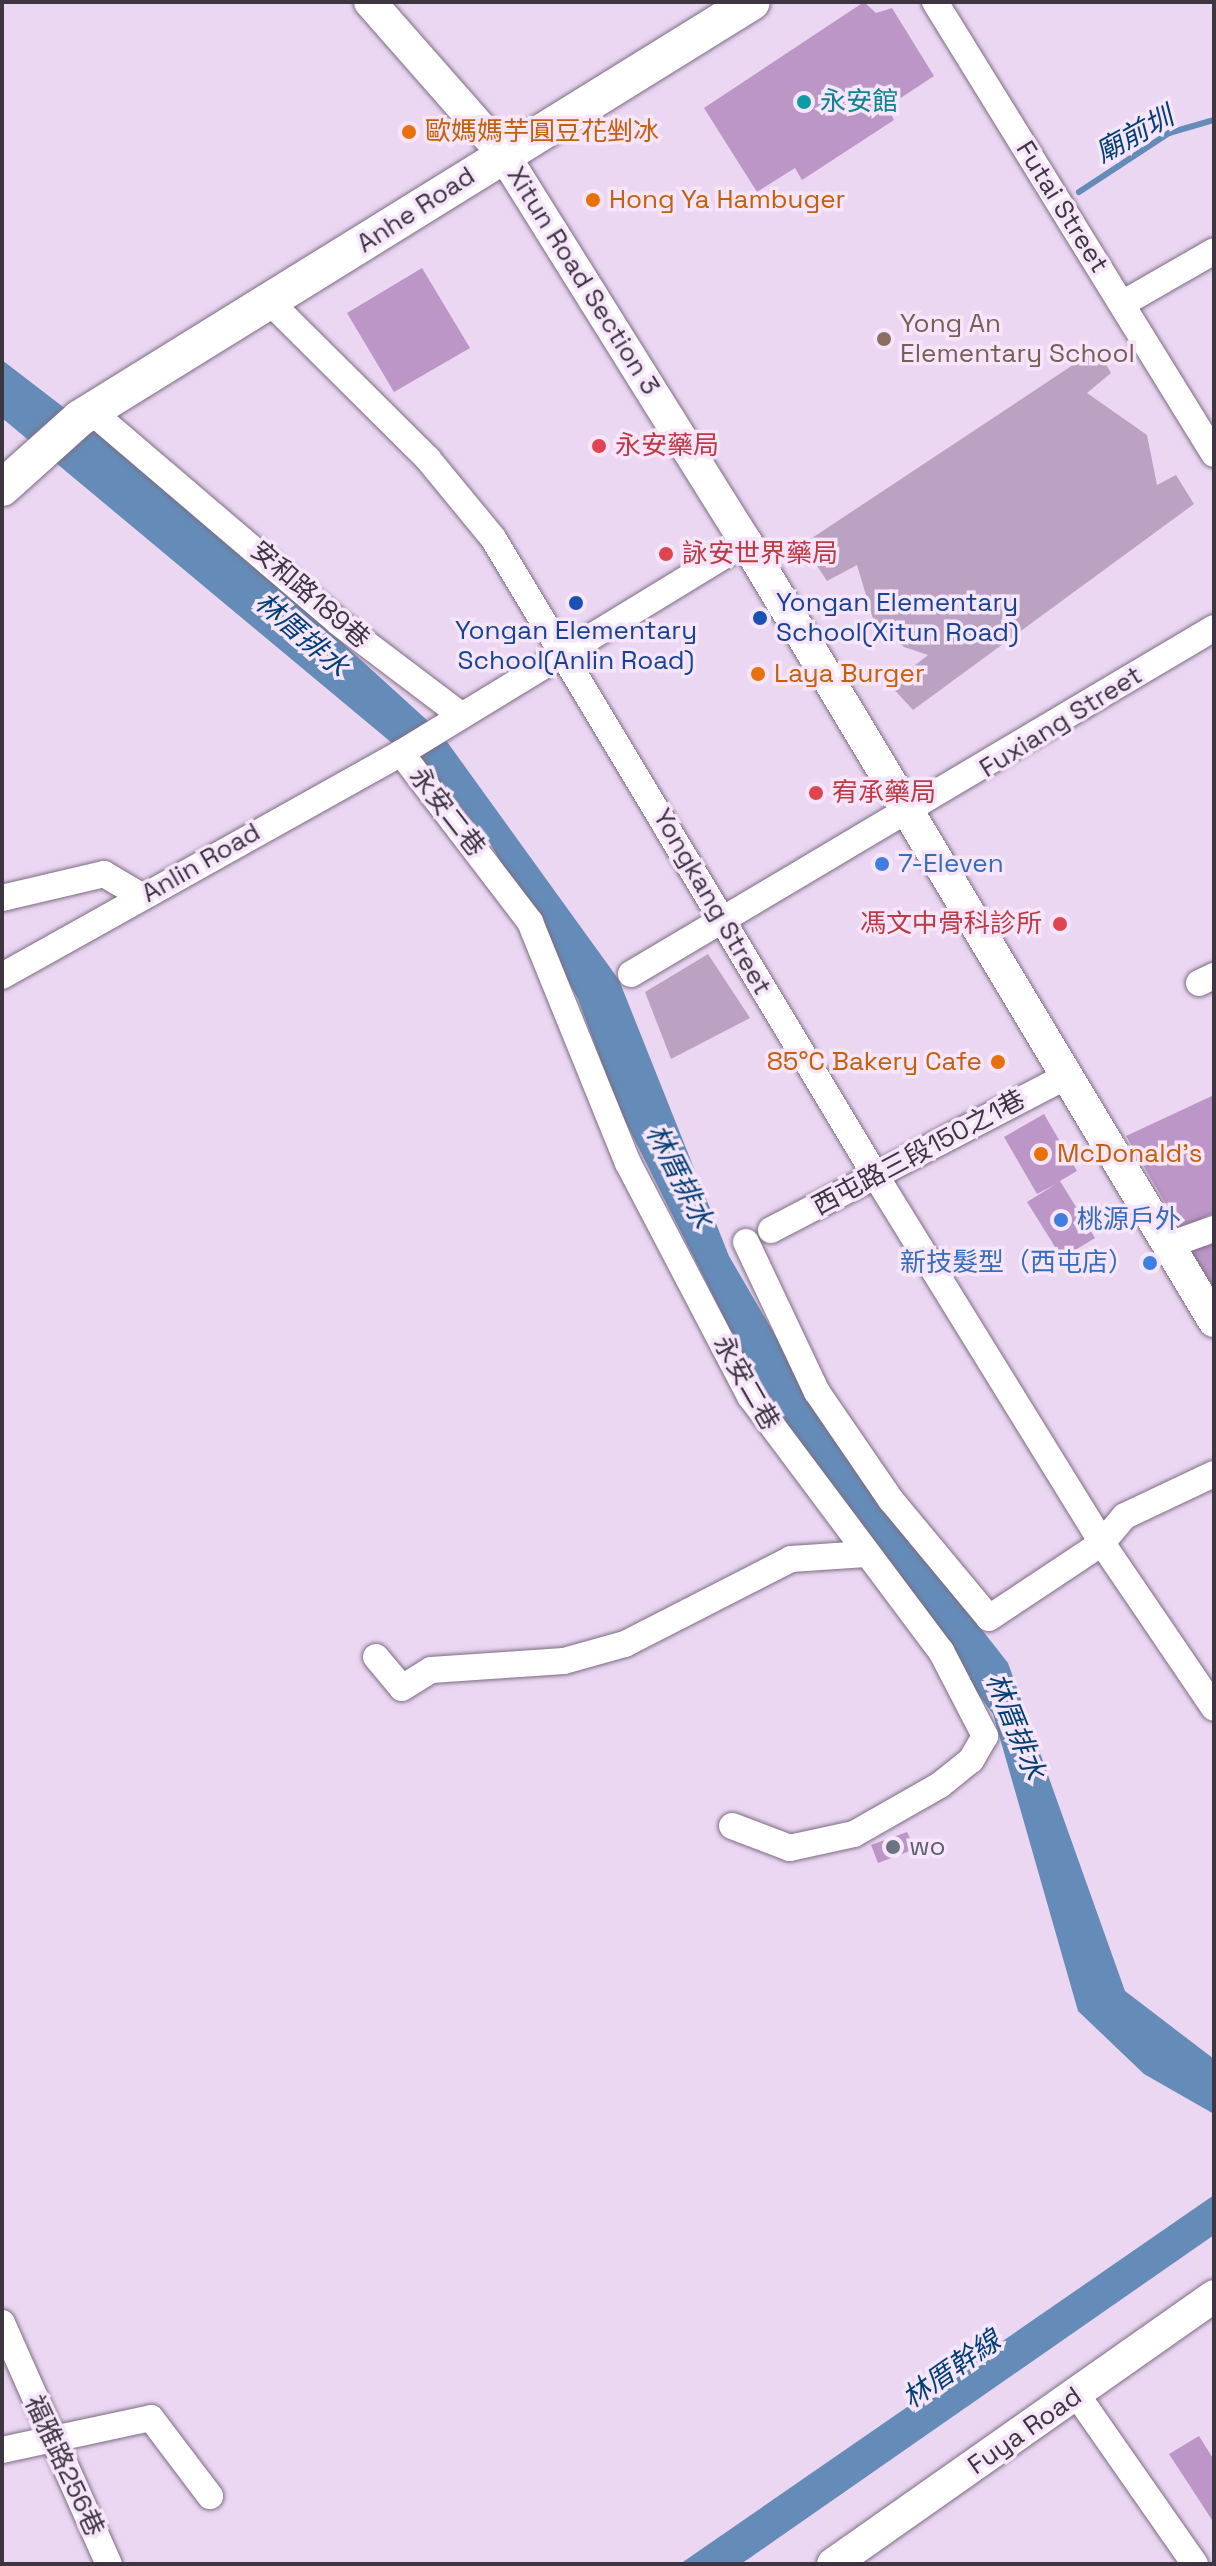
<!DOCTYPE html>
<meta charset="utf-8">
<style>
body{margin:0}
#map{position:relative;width:1216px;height:2566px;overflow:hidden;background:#ebd7f2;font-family:"Space Grotesk","Noto Sans TC",sans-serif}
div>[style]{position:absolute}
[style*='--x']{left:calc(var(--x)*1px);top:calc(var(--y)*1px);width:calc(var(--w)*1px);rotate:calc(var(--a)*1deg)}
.green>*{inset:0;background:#bba2c3}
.water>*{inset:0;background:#658cb8}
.stream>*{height:6px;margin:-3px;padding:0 3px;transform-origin:3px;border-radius:3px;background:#658cb8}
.building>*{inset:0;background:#bb96c6}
.roads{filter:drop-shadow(0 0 2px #7d6b83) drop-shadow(0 0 2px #7d6b83)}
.minor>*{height:26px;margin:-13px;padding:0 13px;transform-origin:13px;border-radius:13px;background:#fff}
.tertiary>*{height:32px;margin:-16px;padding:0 16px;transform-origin:16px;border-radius:16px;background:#fff}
.secondary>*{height:36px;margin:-18px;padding:0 18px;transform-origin:18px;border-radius:18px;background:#fff}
.dots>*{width:22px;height:22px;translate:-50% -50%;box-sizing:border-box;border:4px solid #f6e5fb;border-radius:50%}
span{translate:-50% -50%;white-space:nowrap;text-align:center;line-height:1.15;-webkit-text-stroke:7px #f6e5fb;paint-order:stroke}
.culture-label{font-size:26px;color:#0d838f}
.left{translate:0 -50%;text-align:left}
.food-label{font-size:26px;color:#c56008}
.right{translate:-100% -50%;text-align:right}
.street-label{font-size:26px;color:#3d353f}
.education-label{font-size:26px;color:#785e54}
.health-label{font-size:26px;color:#be3a42}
.transit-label{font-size:26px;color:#164399}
.shop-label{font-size:26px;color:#366cbe}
.worship-label{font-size:26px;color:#5b616d}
.water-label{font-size:28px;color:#003f77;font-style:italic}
.frame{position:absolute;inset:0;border:4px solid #3d353f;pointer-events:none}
</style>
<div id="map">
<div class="green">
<i style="clip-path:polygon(1097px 349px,1111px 373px,1087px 393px,1147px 435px,1157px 485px,1176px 475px,1194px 504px,913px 710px,890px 685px,928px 655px,904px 647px,874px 622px,857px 565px,827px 581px,803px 544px)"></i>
<i style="clip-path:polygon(708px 954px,750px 1018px,671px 1059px,645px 992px)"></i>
</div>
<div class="water">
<i style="clip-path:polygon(2px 360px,192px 506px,440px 732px,619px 980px,729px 1256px,844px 1454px,1008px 1663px,1125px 1991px,1214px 2059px,1214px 2114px,1144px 2074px,1078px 2011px,993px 1714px,778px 1425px,618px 1107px,578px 999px,486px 836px,422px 768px,2px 418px)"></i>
<i style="clip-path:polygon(1214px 2195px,1214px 2235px,741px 2564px,680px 2564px)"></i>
</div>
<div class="stream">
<i style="--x:1079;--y:192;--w:108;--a:-33.2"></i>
<i style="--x:1169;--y:133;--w:47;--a:-16.1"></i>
</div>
<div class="building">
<i style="clip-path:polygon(864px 2px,876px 13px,892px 8px,934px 76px,887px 107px,894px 120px,802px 180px,795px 168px,757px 192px,704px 108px)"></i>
<i style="clip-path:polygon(422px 268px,470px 348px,394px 392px,347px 313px)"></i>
<i style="clip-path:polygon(1214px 1095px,1214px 1213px,1180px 1228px,1126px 1136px)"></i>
<i style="clip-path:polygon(1044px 1114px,1077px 1171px,1060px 1181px,1095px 1238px,1062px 1258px,1027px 1202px,1056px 1184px,1037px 1194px,1004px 1137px)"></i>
<i style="clip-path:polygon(1214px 1240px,1214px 1289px,1191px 1251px)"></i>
<i style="clip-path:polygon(907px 1832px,915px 1849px,878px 1863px,871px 1845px)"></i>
<i style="clip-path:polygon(1199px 2436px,1214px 2460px,1214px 2523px,1169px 2454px)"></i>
</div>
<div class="roads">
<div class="minor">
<i style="--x:935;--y:2;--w:531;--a:58.31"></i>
<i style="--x:270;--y:302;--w:223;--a:44.8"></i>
<i style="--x:428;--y:459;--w:102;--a:50.6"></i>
<i style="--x:493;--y:538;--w:746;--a:59.04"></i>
<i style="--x:877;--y:1178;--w:429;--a:58.3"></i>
<i style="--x:1102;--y:1543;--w:199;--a:55.8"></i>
<i style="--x:1122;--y:304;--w:106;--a:-29.9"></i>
<i style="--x:91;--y:411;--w:326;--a:40.5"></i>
<i style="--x:339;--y:623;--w:149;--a:37.1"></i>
<i style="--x:401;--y:753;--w:213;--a:52.6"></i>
<i style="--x:530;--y:922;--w:260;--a:67.9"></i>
<i style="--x:628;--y:1163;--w:263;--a:62.4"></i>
<i style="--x:750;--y:1396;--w:319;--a:53.2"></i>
<i style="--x:941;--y:1651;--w:96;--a:62.6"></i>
<i style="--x:985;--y:1736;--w:28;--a:120"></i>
<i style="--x:971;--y:1760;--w:40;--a:141"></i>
<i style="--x:940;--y:1785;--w:99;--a:150.3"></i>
<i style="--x:854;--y:1834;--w:66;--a:167.7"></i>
<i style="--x:790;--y:1848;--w:62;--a:-159.2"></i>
<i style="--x:2;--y:898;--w:105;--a:-13.2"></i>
<i style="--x:104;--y:874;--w:45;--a:30.5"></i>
<i style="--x:631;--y:974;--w:678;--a:-30.69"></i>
<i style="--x:2;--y:976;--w:457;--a:-29.2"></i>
<i style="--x:401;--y:753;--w:404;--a:-31.4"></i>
<i style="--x:1199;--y:983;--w:17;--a:-25"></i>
<i style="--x:771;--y:1230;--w:334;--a:-27.5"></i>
<i style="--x:746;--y:1242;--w:166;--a:64.7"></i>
<i style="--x:817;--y:1392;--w:131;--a:55.6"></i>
<i style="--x:891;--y:1500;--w:153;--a:50.3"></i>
<i style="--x:989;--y:1618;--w:136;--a:-33.6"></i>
<i style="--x:1102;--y:1543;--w:35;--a:-50"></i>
<i style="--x:1125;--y:1516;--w:98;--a:-25.3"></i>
<i style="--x:1169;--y:1245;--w:48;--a:-19.6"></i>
<i style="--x:376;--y:1657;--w:40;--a:50"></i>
<i style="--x:402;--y:1688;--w:34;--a:-32"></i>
<i style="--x:431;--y:1670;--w:133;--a:-3.9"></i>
<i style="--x:564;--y:1661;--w:63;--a:-15.6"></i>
<i style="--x:625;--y:1644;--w:186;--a:-27.1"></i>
<i style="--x:791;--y:1559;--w:75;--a:-3.8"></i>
<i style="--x:2;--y:2323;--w:264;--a:66.1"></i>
<i style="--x:1077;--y:2395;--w:206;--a:55.1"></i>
<i style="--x:2;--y:2450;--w:152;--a:-12.1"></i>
<i style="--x:151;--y:2418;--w:98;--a:52.9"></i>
</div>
<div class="tertiary">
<i style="--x:370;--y:2;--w:200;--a:48.7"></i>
<i style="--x:502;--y:152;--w:460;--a:58"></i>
<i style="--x:746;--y:542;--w:909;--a:59"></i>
<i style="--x:833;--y:2564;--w:466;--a:-35.1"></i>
</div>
<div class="secondary">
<i style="--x:2;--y:488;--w:105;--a:-41.9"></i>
<i style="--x:80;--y:418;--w:790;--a:-31.76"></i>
</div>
</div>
<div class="dots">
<i style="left:804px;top:102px;background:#0f9aa8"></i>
<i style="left:409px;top:132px;background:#e8710a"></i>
<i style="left:593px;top:200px;background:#e8710a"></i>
<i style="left:884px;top:339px;background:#8d6e63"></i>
<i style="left:599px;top:446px;background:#e0444e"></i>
<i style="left:666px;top:554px;background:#e0444e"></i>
<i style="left:576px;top:603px;background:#1a4fb4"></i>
<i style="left:760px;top:618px;background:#1a4fb4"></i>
<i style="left:758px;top:674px;background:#e8710a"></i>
<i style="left:816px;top:793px;background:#e0444e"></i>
<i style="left:882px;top:864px;background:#3f7fe0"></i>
<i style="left:1060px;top:924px;background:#e0444e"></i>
<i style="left:998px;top:1062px;background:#e8710a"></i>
<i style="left:1041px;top:1154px;background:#e8710a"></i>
<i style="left:1061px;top:1220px;background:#3f7fe0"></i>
<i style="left:1150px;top:1263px;background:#3f7fe0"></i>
<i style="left:893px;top:1847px;background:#6b7280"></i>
</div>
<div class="culture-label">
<span class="left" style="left:820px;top:102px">永安館</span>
</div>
<div class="food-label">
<span class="left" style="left:425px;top:132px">歐媽媽芋圓豆花剉冰</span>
<span class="left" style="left:609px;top:200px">Hong Ya Hambuger</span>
<span class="left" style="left:774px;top:674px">Laya Burger</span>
<span class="right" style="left:982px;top:1062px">85°C Bakery Cafe</span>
<span class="left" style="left:1057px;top:1154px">McDonald's</span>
</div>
<div class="street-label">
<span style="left:1062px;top:207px;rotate:58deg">Futai Street</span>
<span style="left:416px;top:210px;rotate:-33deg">Anhe Road</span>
<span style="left:583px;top:281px;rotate:58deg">Xitun Road Section 3</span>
<span style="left:310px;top:595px;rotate:41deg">安和路189巷</span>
<span style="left:1061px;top:722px;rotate:-32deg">Fuxiang Street</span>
<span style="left:447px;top:812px;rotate:52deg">永安二巷</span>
<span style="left:201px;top:863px;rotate:-30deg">Anlin Road</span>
<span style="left:712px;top:902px;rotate:60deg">Yongkang Street</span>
<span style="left:919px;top:1153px;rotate:-28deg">西屯路三段150之1巷</span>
<span style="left:746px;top:1383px;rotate:60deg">永安二巷</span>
<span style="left:1025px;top:2431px;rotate:-35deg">Fuya Road</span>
<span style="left:64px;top:2466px;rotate:65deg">福雅路256巷</span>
</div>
<div class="education-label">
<span class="left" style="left:900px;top:339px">Yong An<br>Elementary School</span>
</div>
<div class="health-label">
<span class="left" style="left:615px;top:446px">永安藥局</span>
<span class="left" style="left:682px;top:554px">詠安世界藥局</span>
<span class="left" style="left:832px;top:793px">宥承藥局</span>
<span class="right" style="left:1042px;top:924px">馮文中骨科診所</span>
</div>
<div class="transit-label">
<span class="left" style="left:776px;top:618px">Yongan Elementary<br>School(Xitun Road)</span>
<span style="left:576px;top:646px">Yongan Elementary<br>School(Anlin Road)</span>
</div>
<div class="shop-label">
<span class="left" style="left:898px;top:864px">7-Eleven</span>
<span class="left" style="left:1077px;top:1220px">桃源戶外</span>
<span class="right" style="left:1134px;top:1263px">新技髮型（西屯店）</span>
</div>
<div class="worship-label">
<span class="left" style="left:909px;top:1847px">wo</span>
</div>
<div class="water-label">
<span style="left:1134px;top:134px;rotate:-29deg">廟前圳</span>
<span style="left:302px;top:634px;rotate:41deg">林厝排水</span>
<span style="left:680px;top:1176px;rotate:63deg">林厝排水</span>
<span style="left:1016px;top:1726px;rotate:68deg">林厝排水</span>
<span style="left:951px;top:2369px;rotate:-35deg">林厝幹線</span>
</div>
<div class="frame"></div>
</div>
